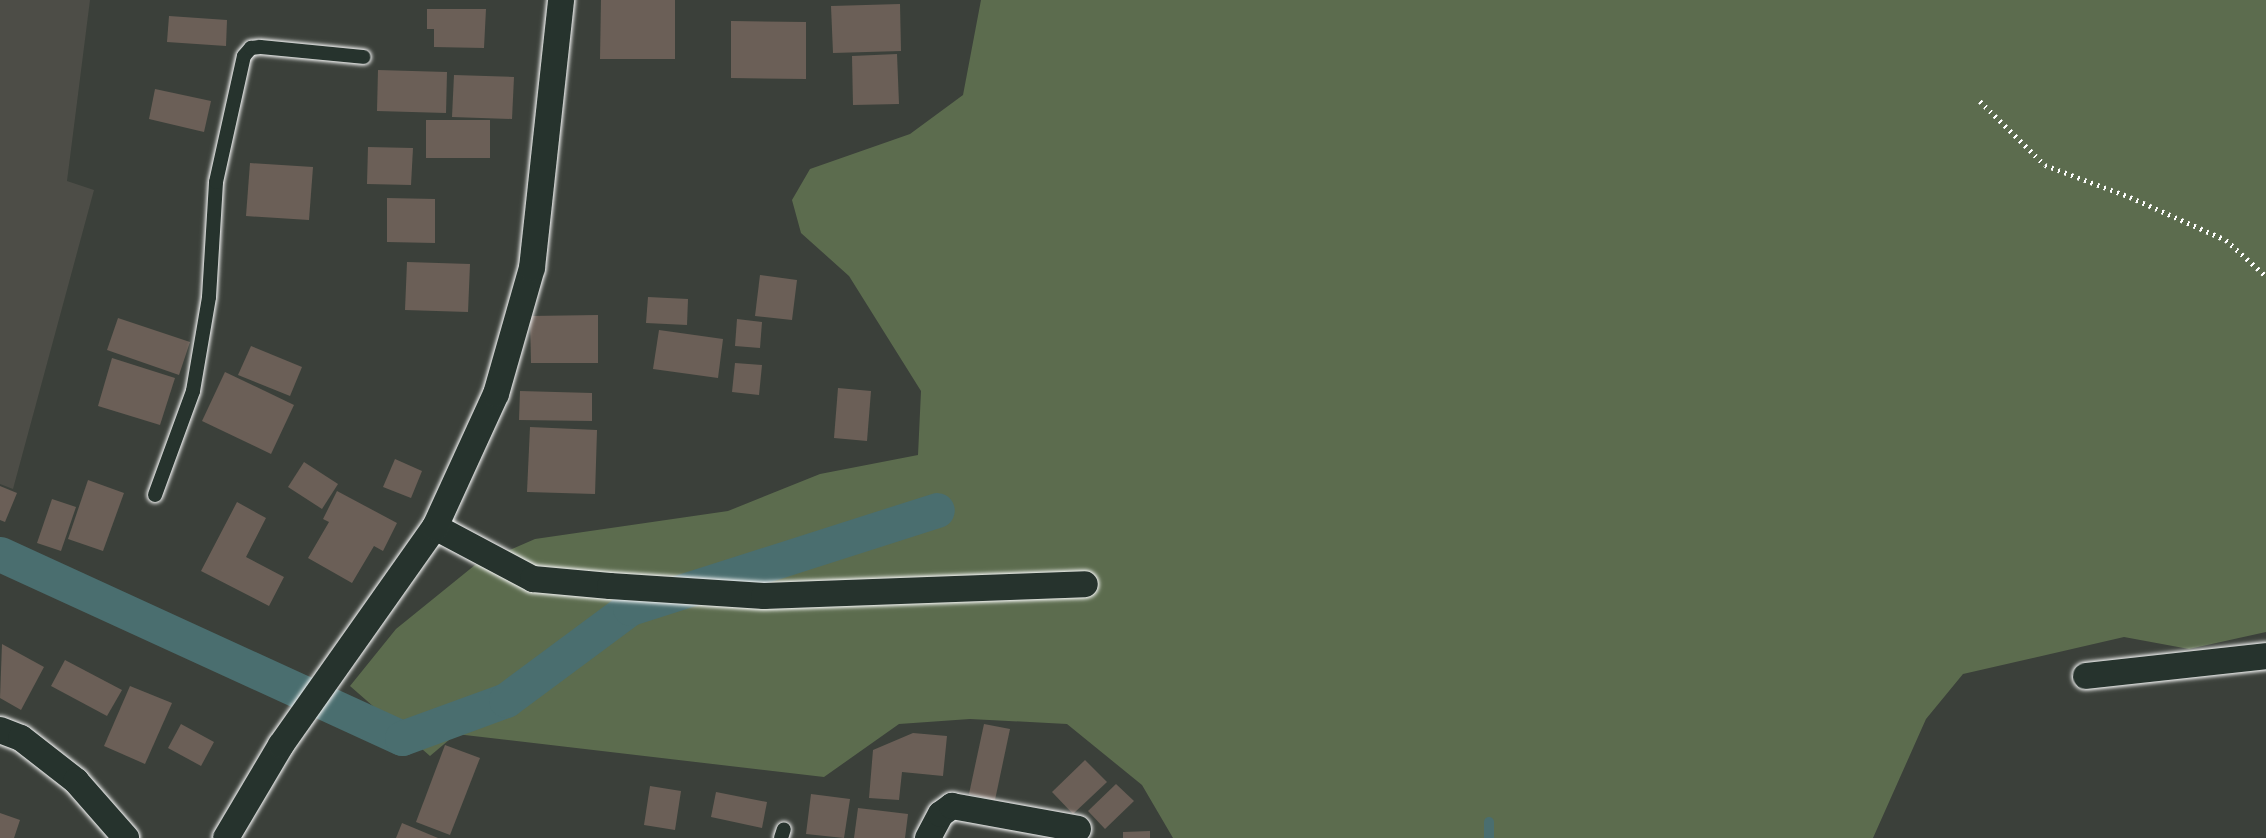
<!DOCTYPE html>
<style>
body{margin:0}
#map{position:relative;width:2266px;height:838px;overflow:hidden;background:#3b403a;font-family:"Patrick Hand",sans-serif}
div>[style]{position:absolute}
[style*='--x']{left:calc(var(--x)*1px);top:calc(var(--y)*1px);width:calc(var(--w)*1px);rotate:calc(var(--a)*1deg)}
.built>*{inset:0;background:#4d4d47}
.green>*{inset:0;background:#5c6c4e}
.stream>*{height:10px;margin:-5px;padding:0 5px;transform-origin:5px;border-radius:5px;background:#4a6e6f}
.canal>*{height:35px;margin:-17.5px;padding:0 17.5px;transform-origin:17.5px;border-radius:17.5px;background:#4a6e6f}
.building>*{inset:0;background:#6b5f57}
.path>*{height:4.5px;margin-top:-2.25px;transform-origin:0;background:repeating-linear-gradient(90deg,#fff 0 2px,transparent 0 7px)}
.roads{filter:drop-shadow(0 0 2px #fff) drop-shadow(0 0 2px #fff)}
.service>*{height:14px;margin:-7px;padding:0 7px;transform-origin:7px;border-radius:7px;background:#26332d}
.minor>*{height:26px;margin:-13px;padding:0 13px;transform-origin:13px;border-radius:13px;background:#26332d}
span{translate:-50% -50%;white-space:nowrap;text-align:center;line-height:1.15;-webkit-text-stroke:6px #26332d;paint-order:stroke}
</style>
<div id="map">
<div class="built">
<i style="clip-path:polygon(0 0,90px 0,67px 181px,94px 190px,13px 489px,0 484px)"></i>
</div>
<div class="green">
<i style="clip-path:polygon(981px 0,2266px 0,2266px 632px,2189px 649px,2124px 637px,1963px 674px,1926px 719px,1873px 838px,1173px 838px,1142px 785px,1067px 724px,970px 719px,899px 724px,824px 777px,456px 734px,430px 756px,350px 686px,396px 629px,475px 565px,535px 539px,728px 511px,820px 474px,918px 455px,921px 391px,849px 276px,801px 233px,792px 200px,810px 169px,910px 134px,963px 95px)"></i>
</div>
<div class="stream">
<i style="--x:1489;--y:838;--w:16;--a:-90"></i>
</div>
<div class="canal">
<i style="--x:0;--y:554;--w:442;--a:24.6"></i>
<i style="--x:402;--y:738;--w:111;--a:-20.1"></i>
<i style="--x:506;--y:700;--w:154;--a:-36.6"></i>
<i style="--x:630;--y:608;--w:322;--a:-17.7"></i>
</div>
<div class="building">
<i style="clip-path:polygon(601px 0,675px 0,675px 59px,600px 59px)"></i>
<i style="clip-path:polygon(900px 4px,901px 51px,833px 53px,831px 6px)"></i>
<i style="clip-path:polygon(427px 9px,486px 9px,484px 48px,434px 47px,434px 29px,427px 29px)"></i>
<i style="clip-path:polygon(169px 16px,227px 20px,226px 46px,167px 42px)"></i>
<i style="clip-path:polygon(731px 21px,806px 22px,806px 79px,731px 78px)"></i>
<i style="clip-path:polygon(897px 54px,899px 104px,853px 105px,852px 56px)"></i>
<i style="clip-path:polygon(378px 70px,447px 72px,446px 113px,377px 111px)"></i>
<i style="clip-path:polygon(454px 75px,514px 77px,512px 119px,452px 117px)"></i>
<i style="clip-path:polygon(155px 89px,211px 101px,204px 132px,149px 119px)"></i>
<i style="clip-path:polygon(426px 120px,490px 120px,490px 158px,426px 158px)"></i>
<i style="clip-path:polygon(368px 147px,413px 148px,411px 185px,367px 184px)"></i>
<i style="clip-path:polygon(250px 163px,313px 167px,309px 220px,246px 216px)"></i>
<i style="clip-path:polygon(387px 198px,435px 199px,435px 243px,387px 242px)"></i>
<i style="clip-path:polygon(407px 262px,470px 264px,468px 312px,405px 310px)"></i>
<i style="clip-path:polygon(760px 275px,797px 280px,792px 320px,755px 316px)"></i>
<i style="clip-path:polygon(648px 297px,688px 299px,687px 325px,646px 323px)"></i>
<i style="clip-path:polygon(598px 315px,598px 363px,531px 363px,530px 316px)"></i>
<i style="clip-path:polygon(118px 318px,190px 342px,179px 375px,107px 350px)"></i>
<i style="clip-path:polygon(737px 319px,762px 322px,760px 348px,735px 346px)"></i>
<i style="clip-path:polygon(659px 330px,723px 339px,718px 378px,653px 369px)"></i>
<i style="clip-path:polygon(251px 346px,302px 367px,290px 396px,238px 375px)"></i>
<i style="clip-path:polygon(112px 358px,175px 378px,160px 425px,98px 406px)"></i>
<i style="clip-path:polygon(735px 363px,762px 365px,759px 395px,732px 392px)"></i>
<i style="clip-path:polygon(225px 372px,294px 405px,271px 454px,202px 421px)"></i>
<i style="clip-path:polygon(838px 388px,871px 391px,867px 441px,834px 438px)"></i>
<i style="clip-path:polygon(520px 391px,592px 393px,592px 421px,519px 420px)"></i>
<i style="clip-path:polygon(530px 427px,597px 430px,595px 494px,527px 492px)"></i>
<i style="clip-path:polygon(395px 459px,422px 471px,411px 498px,383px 487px)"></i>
<i style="clip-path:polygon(304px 462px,338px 484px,322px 509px,288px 487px)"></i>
<i style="clip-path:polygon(88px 480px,124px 493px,103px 551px,68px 539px)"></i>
<i style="clip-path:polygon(0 486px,17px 493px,5px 522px,0 520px)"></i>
<i style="clip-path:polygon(337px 491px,397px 523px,383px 551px,374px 546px,352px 583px,308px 558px,329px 522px,323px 519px)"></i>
<i style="clip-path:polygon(52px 499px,76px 507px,61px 551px,37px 543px)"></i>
<i style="clip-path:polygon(237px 502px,266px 518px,246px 557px,284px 577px,269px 606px,201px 571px)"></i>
<i style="clip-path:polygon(2px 644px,44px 667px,21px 710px,0 698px)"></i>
<i style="clip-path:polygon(65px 660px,122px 690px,107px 716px,51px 686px)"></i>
<i style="clip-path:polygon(130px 686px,172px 703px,145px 764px,104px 746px)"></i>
<i style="clip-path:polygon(181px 724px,214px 742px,201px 766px,168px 748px)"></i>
<i style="clip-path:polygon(984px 724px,1010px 729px,995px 800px,969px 794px)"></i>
<i style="clip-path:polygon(913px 733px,947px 736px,943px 776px,902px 772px,899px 800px,869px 798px,873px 750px)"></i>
<i style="clip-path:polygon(445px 745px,480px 758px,450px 835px,416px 822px)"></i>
<i style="clip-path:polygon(1085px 760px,1107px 782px,1073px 814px,1052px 792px)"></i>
<i style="clip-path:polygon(1116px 784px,1134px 801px,1105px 829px,1088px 811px)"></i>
<i style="clip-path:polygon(650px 786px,681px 791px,675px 830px,644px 825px)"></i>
<i style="clip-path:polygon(716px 792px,767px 802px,762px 828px,711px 817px)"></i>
<i style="clip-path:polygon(811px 794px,850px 799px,844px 838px,806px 834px)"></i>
<i style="clip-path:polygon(858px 808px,908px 814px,905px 838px,854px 838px)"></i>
<i style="clip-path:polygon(0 813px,20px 820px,14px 838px,0 838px)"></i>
<i style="clip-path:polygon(402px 823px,438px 838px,396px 838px)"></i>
<i style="clip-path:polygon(1150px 831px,1150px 838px,1123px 838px,1123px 832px)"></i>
</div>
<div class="path">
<i style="--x:1980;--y:101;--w:91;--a:44.6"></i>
<i style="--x:2045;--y:165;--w:91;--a:20.6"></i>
<i style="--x:2130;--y:197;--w:105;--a:24.1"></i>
<i style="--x:2226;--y:240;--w:54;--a:42"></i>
</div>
<div class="roads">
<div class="service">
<i style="--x:155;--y:495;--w:111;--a:-69.9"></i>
<i style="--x:193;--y:391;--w:95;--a:-80.3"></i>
<i style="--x:209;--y:297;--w:115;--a:-86.5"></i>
<i style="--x:216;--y:182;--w:129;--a:-77.5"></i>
<i style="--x:244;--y:56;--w:11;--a:-49"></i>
<i style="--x:251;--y:48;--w:9;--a:-6"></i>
<i style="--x:260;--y:47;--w:104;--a:5.5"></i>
<i style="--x:781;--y:838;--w:9;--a:-72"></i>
</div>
<div class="minor">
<i style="--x:435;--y:527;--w:111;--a:28"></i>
<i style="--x:533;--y:579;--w:77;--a:5.2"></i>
<i style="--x:610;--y:586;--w:154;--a:3.7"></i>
<i style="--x:764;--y:596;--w:321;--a:-2.1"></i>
<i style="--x:2086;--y:676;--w:181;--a:-6.3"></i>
<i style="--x:0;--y:730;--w:22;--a:21"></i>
<i style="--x:21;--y:738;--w:70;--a:38"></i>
<i style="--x:76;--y:781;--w:76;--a:48.7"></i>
<i style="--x:226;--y:838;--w:108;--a:-59.4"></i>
<i style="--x:281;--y:745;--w:267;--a:-54.8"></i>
<i style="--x:435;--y:527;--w:146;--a:-65.4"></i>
<i style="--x:496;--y:394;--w:131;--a:-74.1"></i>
<i style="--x:532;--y:268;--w:270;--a:-83.8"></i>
<i style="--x:928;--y:838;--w:27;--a:-62"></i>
<i style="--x:941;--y:814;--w:14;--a:-36"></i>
<i style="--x:952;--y:806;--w:128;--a:10.3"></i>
</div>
</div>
</div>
